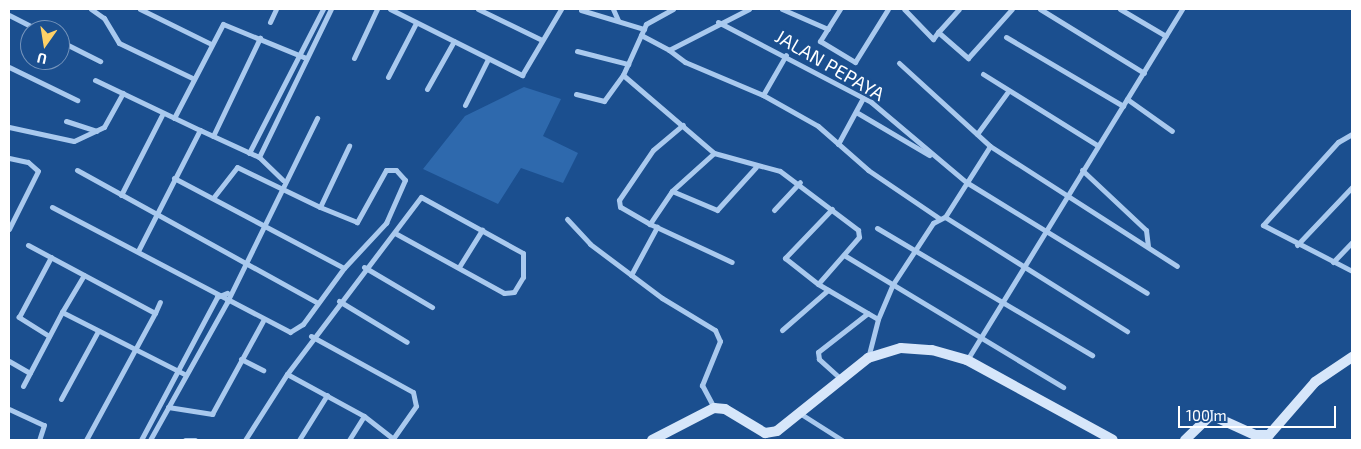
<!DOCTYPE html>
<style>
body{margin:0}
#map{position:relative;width:1361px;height:449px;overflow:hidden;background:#1b4f8f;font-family:"Exo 2",sans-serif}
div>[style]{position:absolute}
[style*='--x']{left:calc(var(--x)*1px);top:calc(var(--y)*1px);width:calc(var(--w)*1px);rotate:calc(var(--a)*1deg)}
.green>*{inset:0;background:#2e69ad}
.street>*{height:5px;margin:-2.5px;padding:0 2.5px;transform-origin:2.5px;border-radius:2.5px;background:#a9c9ee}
.secondary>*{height:10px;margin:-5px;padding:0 5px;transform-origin:5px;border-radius:5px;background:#d6e6fa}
span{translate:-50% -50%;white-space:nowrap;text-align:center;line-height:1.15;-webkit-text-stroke:4px #1b4f8f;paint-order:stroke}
.street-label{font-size:19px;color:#fff}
.frame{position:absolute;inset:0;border:10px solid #fff;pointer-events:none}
.north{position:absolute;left:20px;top:20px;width:50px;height:50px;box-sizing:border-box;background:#1b4f8f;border:1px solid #7695bc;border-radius:50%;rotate:193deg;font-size:14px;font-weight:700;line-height:20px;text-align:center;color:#fff}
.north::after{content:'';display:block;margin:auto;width:18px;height:22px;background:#ffd166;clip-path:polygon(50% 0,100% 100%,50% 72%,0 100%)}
.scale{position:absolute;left:1178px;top:406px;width:158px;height:22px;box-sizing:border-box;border:2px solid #fff;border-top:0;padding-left:6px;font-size:15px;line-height:18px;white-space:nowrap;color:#fff;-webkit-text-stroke:4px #1b4f8f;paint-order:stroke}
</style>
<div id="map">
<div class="green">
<i style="clip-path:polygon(524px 87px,561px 99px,543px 136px,578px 153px,563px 183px,521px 168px,498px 204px,423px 169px,465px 116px)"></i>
</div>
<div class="street">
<i style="--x:91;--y:9;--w:16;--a:35"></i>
<i style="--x:104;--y:18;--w:29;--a:59"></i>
<i style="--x:119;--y:43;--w:83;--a:25.6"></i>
<i style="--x:140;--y:9;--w:79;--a:26.2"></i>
<i style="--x:390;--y:9;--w:148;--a:26.6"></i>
<i style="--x:522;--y:75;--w:77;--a:-59.4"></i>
<i style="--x:478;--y:9;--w:71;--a:25.8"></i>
<i style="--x:613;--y:9;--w:12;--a:66"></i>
<i style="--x:673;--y:9;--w:31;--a:151"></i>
<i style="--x:646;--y:24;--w:56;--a:114.3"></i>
<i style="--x:623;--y:75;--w:120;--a:40.6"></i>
<i style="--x:714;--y:153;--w:68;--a:15.3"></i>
<i style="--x:780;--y:171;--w:98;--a:37.1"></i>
<i style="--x:858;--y:230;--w:7;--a:82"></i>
<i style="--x:859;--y:237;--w:62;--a:131.1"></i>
<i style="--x:749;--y:9;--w:90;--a:152.9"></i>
<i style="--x:669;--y:50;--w:20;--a:37"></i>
<i style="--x:685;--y:62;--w:85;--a:22.9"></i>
<i style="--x:763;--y:95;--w:63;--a:29.4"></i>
<i style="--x:818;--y:126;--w:67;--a:41.3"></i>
<i style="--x:868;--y:170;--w:86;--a:34.1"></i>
<i style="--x:782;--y:9;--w:50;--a:23.5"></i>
<i style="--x:840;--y:9;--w:38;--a:122"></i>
<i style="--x:820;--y:41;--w:41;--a:31"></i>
<i style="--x:855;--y:62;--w:62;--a:-58.1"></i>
<i style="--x:904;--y:9;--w:42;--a:46"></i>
<i style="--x:933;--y:39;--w:9;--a:-54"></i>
<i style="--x:959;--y:9;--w:31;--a:132"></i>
<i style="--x:938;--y:32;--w:40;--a:41"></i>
<i style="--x:968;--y:58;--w:66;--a:-48.1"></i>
<i style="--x:1040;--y:9;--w:122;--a:31.6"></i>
<i style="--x:1120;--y:9;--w:53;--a:30.4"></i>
<i style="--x:581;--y:10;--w:66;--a:16.8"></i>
<i style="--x:9;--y:15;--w:33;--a:27"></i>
<i style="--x:270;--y:22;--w:14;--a:-65"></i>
<i style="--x:718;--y:22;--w:173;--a:27.6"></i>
<i style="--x:871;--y:102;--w:124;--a:40.1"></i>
<i style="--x:966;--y:182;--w:212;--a:31.5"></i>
<i style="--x:641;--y:35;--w:32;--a:28"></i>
<i style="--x:1006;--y:37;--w:136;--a:30.5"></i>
<i style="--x:60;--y:41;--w:45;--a:26.6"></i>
<i style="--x:577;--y:51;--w:53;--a:14.3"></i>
<i style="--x:354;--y:58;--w:54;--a:-64.9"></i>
<i style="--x:899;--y:63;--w:123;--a:42.4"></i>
<i style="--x:9;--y:67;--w:76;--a:25.9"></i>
<i style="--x:983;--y:74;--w:134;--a:31.9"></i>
<i style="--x:388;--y:77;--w:61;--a:-62.6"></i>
<i style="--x:95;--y:80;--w:116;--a:25.5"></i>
<i style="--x:427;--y:89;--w:55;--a:-60.6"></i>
<i style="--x:576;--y:94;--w:29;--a:14"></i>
<i style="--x:604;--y:101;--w:32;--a:-54"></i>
<i style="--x:763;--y:95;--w:46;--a:-60.1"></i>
<i style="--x:1127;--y:99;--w:55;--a:35.4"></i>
<i style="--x:465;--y:105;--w:51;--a:-63.4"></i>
<i style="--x:856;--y:112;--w:85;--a:30.5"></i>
<i style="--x:174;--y:118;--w:106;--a:-62.5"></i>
<i style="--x:223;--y:24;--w:90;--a:22.3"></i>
<i style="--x:66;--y:121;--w:32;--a:18"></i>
<i style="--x:9;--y:127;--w:66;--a:12.2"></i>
<i style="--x:74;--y:141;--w:33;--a:-25"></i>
<i style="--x:104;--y:127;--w:39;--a:-61"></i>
<i style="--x:977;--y:134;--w:51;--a:-53.8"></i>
<i style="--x:1352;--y:134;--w:16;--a:150"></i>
<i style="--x:1338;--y:142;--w:112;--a:132.1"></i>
<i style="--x:1263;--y:225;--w:100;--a:27.3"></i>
<i style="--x:213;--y:136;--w:109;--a:-64.4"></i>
<i style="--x:838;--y:144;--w:52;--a:-61.5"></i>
<i style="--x:249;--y:153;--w:162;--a:-62.8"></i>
<i style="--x:714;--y:153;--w:57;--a:137.9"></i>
<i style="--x:672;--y:191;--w:40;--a:124"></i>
<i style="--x:650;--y:224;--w:90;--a:24.9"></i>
<i style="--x:259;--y:157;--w:165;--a:-64.1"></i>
<i style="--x:9;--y:158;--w:19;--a:12"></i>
<i style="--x:28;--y:162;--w:13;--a:42"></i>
<i style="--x:38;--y:171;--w:65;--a:116.6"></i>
<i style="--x:77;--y:170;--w:275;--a:28.9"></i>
<i style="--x:1082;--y:170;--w:88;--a:43.2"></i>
<i style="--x:1146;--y:230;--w:16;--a:83"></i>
<i style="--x:174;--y:178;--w:192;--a:27.9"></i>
<i style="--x:672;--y:191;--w:49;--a:22.9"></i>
<i style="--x:717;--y:210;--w:58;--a:-47.8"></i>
<i style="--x:121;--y:195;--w:92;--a:-62.9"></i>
<i style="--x:213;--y:198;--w:39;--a:-52"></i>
<i style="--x:237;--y:167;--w:92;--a:25.7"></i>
<i style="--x:320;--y:207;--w:68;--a:-64.6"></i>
<i style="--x:52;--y:207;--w:269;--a:27.7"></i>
<i style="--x:290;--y:332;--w:15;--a:-32"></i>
<i style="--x:303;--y:324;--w:69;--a:-53.8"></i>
<i style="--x:344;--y:268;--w:62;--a:-47"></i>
<i style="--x:386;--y:223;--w:47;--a:-66.2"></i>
<i style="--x:405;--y:180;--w:13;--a:-132"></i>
<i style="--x:396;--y:170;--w:10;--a:180"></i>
<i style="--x:386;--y:170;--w:60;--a:119.1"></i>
<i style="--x:357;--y:222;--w:40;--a:-158"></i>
<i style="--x:832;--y:209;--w:68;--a:133.8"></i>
<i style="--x:785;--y:258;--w:42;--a:38.2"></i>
<i style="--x:818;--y:284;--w:69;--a:30.3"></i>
<i style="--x:878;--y:319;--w:38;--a:-67"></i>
<i style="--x:893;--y:284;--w:73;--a:-56.7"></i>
<i style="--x:933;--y:223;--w:13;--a:-27"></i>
<i style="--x:945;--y:217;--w:84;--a:-57.6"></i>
<i style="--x:990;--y:146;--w:222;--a:32.7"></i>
<i style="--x:774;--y:210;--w:38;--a:-47"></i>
<i style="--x:945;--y:217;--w:215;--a:32.1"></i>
<i style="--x:567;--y:219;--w:34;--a:47"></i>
<i style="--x:590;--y:244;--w:90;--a:36.9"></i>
<i style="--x:662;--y:298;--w:62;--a:31.1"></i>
<i style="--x:715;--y:330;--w:12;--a:66"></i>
<i style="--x:720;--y:341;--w:48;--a:112.2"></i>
<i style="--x:702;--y:385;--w:26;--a:62"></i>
<i style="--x:650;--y:224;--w:34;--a:-150"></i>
<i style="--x:620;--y:207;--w:7;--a:-98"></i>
<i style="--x:619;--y:200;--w:60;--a:-55.8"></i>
<i style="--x:653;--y:150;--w:39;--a:-40"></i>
<i style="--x:877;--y:228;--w:250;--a:30.6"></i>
<i style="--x:28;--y:245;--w:144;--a:28.2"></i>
<i style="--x:155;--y:313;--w:12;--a:-66"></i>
<i style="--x:1297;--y:245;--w:80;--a:-46.5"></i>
<i style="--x:138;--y:251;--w:136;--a:-62.9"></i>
<i style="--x:200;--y:130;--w:65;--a:24.6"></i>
<i style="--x:259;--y:157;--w:33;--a:44"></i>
<i style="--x:844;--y:255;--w:256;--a:31.1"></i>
<i style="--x:1333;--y:262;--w:28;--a:-46"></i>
<i style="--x:364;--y:267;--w:79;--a:30.5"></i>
<i style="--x:459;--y:267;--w:44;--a:-58.1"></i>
<i style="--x:631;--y:275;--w:55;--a:-61.6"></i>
<i style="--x:339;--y:301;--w:79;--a:31.1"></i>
<i style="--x:62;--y:312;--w:43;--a:-59.3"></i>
<i style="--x:782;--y:330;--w:61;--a:-41"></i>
<i style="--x:49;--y:336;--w:36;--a:-148"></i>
<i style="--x:19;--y:317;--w:68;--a:-61.9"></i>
<i style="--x:311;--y:336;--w:116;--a:28.8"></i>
<i style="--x:413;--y:392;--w:14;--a:78"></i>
<i style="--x:416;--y:406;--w:37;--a:125"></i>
<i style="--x:868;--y:358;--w:40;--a:-75.6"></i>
<i style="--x:241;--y:359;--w:25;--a:27"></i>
<i style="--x:967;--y:360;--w:412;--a:-58.5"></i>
<i style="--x:9;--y:361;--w:24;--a:30"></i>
<i style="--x:287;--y:374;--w:222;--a:-52.9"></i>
<i style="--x:421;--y:197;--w:116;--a:28.8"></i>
<i style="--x:523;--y:253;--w:24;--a:90"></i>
<i style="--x:523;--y:277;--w:17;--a:121"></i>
<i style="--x:514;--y:292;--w:10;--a:174"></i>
<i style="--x:504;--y:293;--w:124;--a:-151.2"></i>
<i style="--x:841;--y:379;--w:30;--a:-138"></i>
<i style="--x:819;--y:359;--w:7;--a:-98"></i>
<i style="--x:818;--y:352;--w:63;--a:-38"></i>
<i style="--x:23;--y:386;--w:84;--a:-62.2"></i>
<i style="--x:62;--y:312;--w:139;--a:26.9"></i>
<i style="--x:61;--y:399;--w:77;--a:-61.4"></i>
<i style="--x:168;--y:407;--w:45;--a:9"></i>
<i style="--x:212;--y:414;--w:106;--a:-61.3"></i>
<i style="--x:9;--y:409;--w:38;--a:25"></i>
<i style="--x:44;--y:425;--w:16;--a:108"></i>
<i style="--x:801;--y:414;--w:49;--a:32.4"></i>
<i style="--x:86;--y:440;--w:145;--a:-61.5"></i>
<i style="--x:141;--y:440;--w:162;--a:-62"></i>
<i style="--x:217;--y:297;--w:11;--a:-22"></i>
<i style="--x:150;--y:440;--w:158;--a:-60.8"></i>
<i style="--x:227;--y:302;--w:205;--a:-63.9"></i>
<i style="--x:185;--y:440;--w:10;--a:0"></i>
<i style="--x:245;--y:440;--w:78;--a:-57.5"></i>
<i style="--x:287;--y:374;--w:88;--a:28.6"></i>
<i style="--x:364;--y:416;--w:39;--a:38"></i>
<i style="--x:299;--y:440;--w:53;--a:-58.1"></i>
<i style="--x:349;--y:440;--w:28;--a:-58"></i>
</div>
<div class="secondary">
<i style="--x:652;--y:440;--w:70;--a:-27.3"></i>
<i style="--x:714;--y:408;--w:11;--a:5"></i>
<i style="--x:725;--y:409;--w:47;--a:31"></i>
<i style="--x:765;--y:433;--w:12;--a:-9"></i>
<i style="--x:777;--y:431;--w:117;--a:-38.7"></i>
<i style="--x:868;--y:358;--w:34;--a:-17"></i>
<i style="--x:901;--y:348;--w:31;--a:4"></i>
<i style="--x:932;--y:350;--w:36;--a:16"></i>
<i style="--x:967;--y:360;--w:166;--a:28.7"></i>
<i style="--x:1185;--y:440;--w:36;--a:-44"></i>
<i style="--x:1211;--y:415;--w:48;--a:24.4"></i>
<i style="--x:1255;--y:435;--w:14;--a:0"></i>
<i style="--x:1269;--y:435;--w:70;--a:-49"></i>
<i style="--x:1315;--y:382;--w:45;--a:-34"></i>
</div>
<div class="street-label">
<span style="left:830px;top:65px;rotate:30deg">JALAN PEPAYA</span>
</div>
<div class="frame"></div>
<div class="north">U</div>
<div class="scale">100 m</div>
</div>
